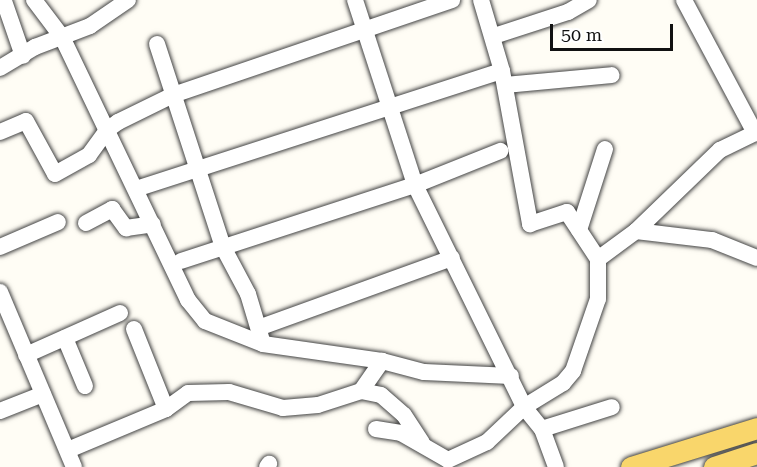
<!DOCTYPE html>
<style>
body{margin:0}
#map{position:relative;width:757px;height:467px;overflow:hidden;background:#fffdf5;font-family:"Roboto Serif",serif}
div>[style]{position:absolute}
[style*='--x']{left:calc(var(--x)*1px);top:calc(var(--y)*1px);width:calc(var(--w)*1px);rotate:calc(var(--a)*1deg)}
.roads{filter:drop-shadow(0 0 2px #444) drop-shadow(0 0 2px #444)}
.minor>*{height:16px;margin:-8px;padding:0 8px;transform-origin:8px;border-radius:8px;background:#fff}
.major>*{height:21px;margin:-10.5px;padding:0 10.5px;transform-origin:10.5px;border-radius:10.5px;background:#f9d66b}
span{translate:-50% -50%;white-space:nowrap;text-align:center;line-height:1.15;-webkit-text-stroke:6px #fff;paint-order:stroke}
.scale{position:absolute;left:550px;top:24px;width:123px;height:27px;box-sizing:border-box;border:3px solid #111;border-top:0;padding-left:8px;font-size:18px;line-height:21px;white-space:nowrap;color:#111;-webkit-text-stroke:4px #fff;paint-order:stroke}
</style>
<div id="map">
<div class="roads">
<div class="minor">
<i style="--x:34;--y:0;--w:46;--a:52.9"></i>
<i style="--x:62;--y:37;--w:292;--a:64.4"></i>
<i style="--x:188;--y:300;--w:27;--a:51"></i>
<i style="--x:205;--y:321;--w:62;--a:21.6"></i>
<i style="--x:263;--y:344;--w:120;--a:8.1"></i>
<i style="--x:355;--y:0;--w:194;--a:72"></i>
<i style="--x:415;--y:185;--w:247;--a:63.8"></i>
<i style="--x:524;--y:407;--w:28;--a:51"></i>
<i style="--x:542;--y:429;--w:40;--a:69.8"></i>
<i style="--x:481;--y:0;--w:74;--a:73.5"></i>
<i style="--x:502;--y:71;--w:156;--a:79.6"></i>
<i style="--x:530;--y:224;--w:39;--a:-18"></i>
<i style="--x:567;--y:212;--w:56;--a:56.6"></i>
<i style="--x:684;--y:0;--w:151;--a:61.9"></i>
<i style="--x:4;--y:1;--w:58;--a:70.9"></i>
<i style="--x:494;--y:36;--w:78;--a:-18"></i>
<i style="--x:568;--y:12;--w:24;--a:-30"></i>
<i style="--x:157;--y:44;--w:213;--a:72"></i>
<i style="--x:223;--y:247;--w:53;--a:62"></i>
<i style="--x:248;--y:294;--w:52;--a:73.3"></i>
<i style="--x:0;--y:68;--w:41;--a:-31"></i>
<i style="--x:35;--y:47;--w:59;--a:-20.9"></i>
<i style="--x:90;--y:26;--w:46;--a:-34.4"></i>
<i style="--x:505;--y:85;--w:107;--a:-5.3"></i>
<i style="--x:0;--y:132;--w:28;--a:-23"></i>
<i style="--x:26;--y:121;--w:60;--a:61.3"></i>
<i style="--x:55;--y:174;--w:39;--a:-29"></i>
<i style="--x:89;--y:155;--w:31;--a:-54"></i>
<i style="--x:107;--y:130;--w:14;--a:-36"></i>
<i style="--x:118;--y:122;--w:61;--a:-26.1"></i>
<i style="--x:173;--y:95;--w:295;--a:-18.8"></i>
<i style="--x:142;--y:187;--w:378;--a:-17.9"></i>
<i style="--x:86;--y:223;--w:30;--a:-28"></i>
<i style="--x:112;--y:209;--w:24;--a:54"></i>
<i style="--x:126;--y:228;--w:27;--a:-8"></i>
<i style="--x:579;--y:230;--w:85;--a:-72.2"></i>
<i style="--x:636;--y:231;--w:77;--a:6.8"></i>
<i style="--x:712;--y:240;--w:48;--a:21.8"></i>
<i style="--x:0;--y:247;--w:63;--a:-23.3"></i>
<i style="--x:181;--y:261;--w:246;--a:-18"></i>
<i style="--x:415;--y:185;--w:92;--a:-21.8"></i>
<i style="--x:0;--y:292;--w:190;--a:67.1"></i>
<i style="--x:261;--y:327;--w:203;--a:-19.9"></i>
<i style="--x:134;--y:329;--w:86;--a:68.2"></i>
<i style="--x:65;--y:338;--w:52;--a:67.4"></i>
<i style="--x:26;--y:355;--w:103;--a:-24.1"></i>
<i style="--x:361;--y:391;--w:37;--a:-55"></i>
<i style="--x:382;--y:361;--w:43;--a:14.7"></i>
<i style="--x:424;--y:372;--w:87;--a:2.6"></i>
<i style="--x:0;--y:411;--w:46;--a:-21.6"></i>
<i style="--x:376;--y:429;--w:25;--a:9"></i>
<i style="--x:401;--y:433;--w:54;--a:29.9"></i>
<i style="--x:448;--y:460;--w:43;--a:-24.8"></i>
<i style="--x:487;--y:442;--w:51;--a:-43.4"></i>
<i style="--x:524;--y:407;--w:46;--a:-31.6"></i>
<i style="--x:563;--y:383;--w:16;--a:-50"></i>
<i style="--x:573;--y:371;--w:76;--a:-70.9"></i>
<i style="--x:598;--y:299;--w:40;--a:-90"></i>
<i style="--x:598;--y:259;--w:47;--a:-36.4"></i>
<i style="--x:636;--y:231;--w:117;--a:-44"></i>
<i style="--x:720;--y:150;--w:41;--a:-25.9"></i>
<i style="--x:542;--y:429;--w:73;--a:-17.4"></i>
<i style="--x:68;--y:450;--w:106;--a:-22.7"></i>
<i style="--x:166;--y:409;--w:27;--a:-36"></i>
<i style="--x:188;--y:393;--w:41;--a:-1.4"></i>
<i style="--x:229;--y:392;--w:56;--a:16.5"></i>
<i style="--x:283;--y:408;--w:35;--a:-5"></i>
<i style="--x:318;--y:405;--w:45;--a:-18"></i>
<i style="--x:361;--y:391;--w:20;--a:11"></i>
<i style="--x:381;--y:395;--w:30;--a:41"></i>
<i style="--x:404;--y:415;--w:33;--a:57"></i>
<i style="--x:267;--y:467;--w:4;--a:-56"></i>
</div>
<div class="major">
<i style="--x:631;--y:467;--w:132;--a:-17.2"></i>
<i style="--x:714;--y:467;--w:45;--a:-18"></i>
</div>
</div>
<div class="scale">50 m</div>
</div>
